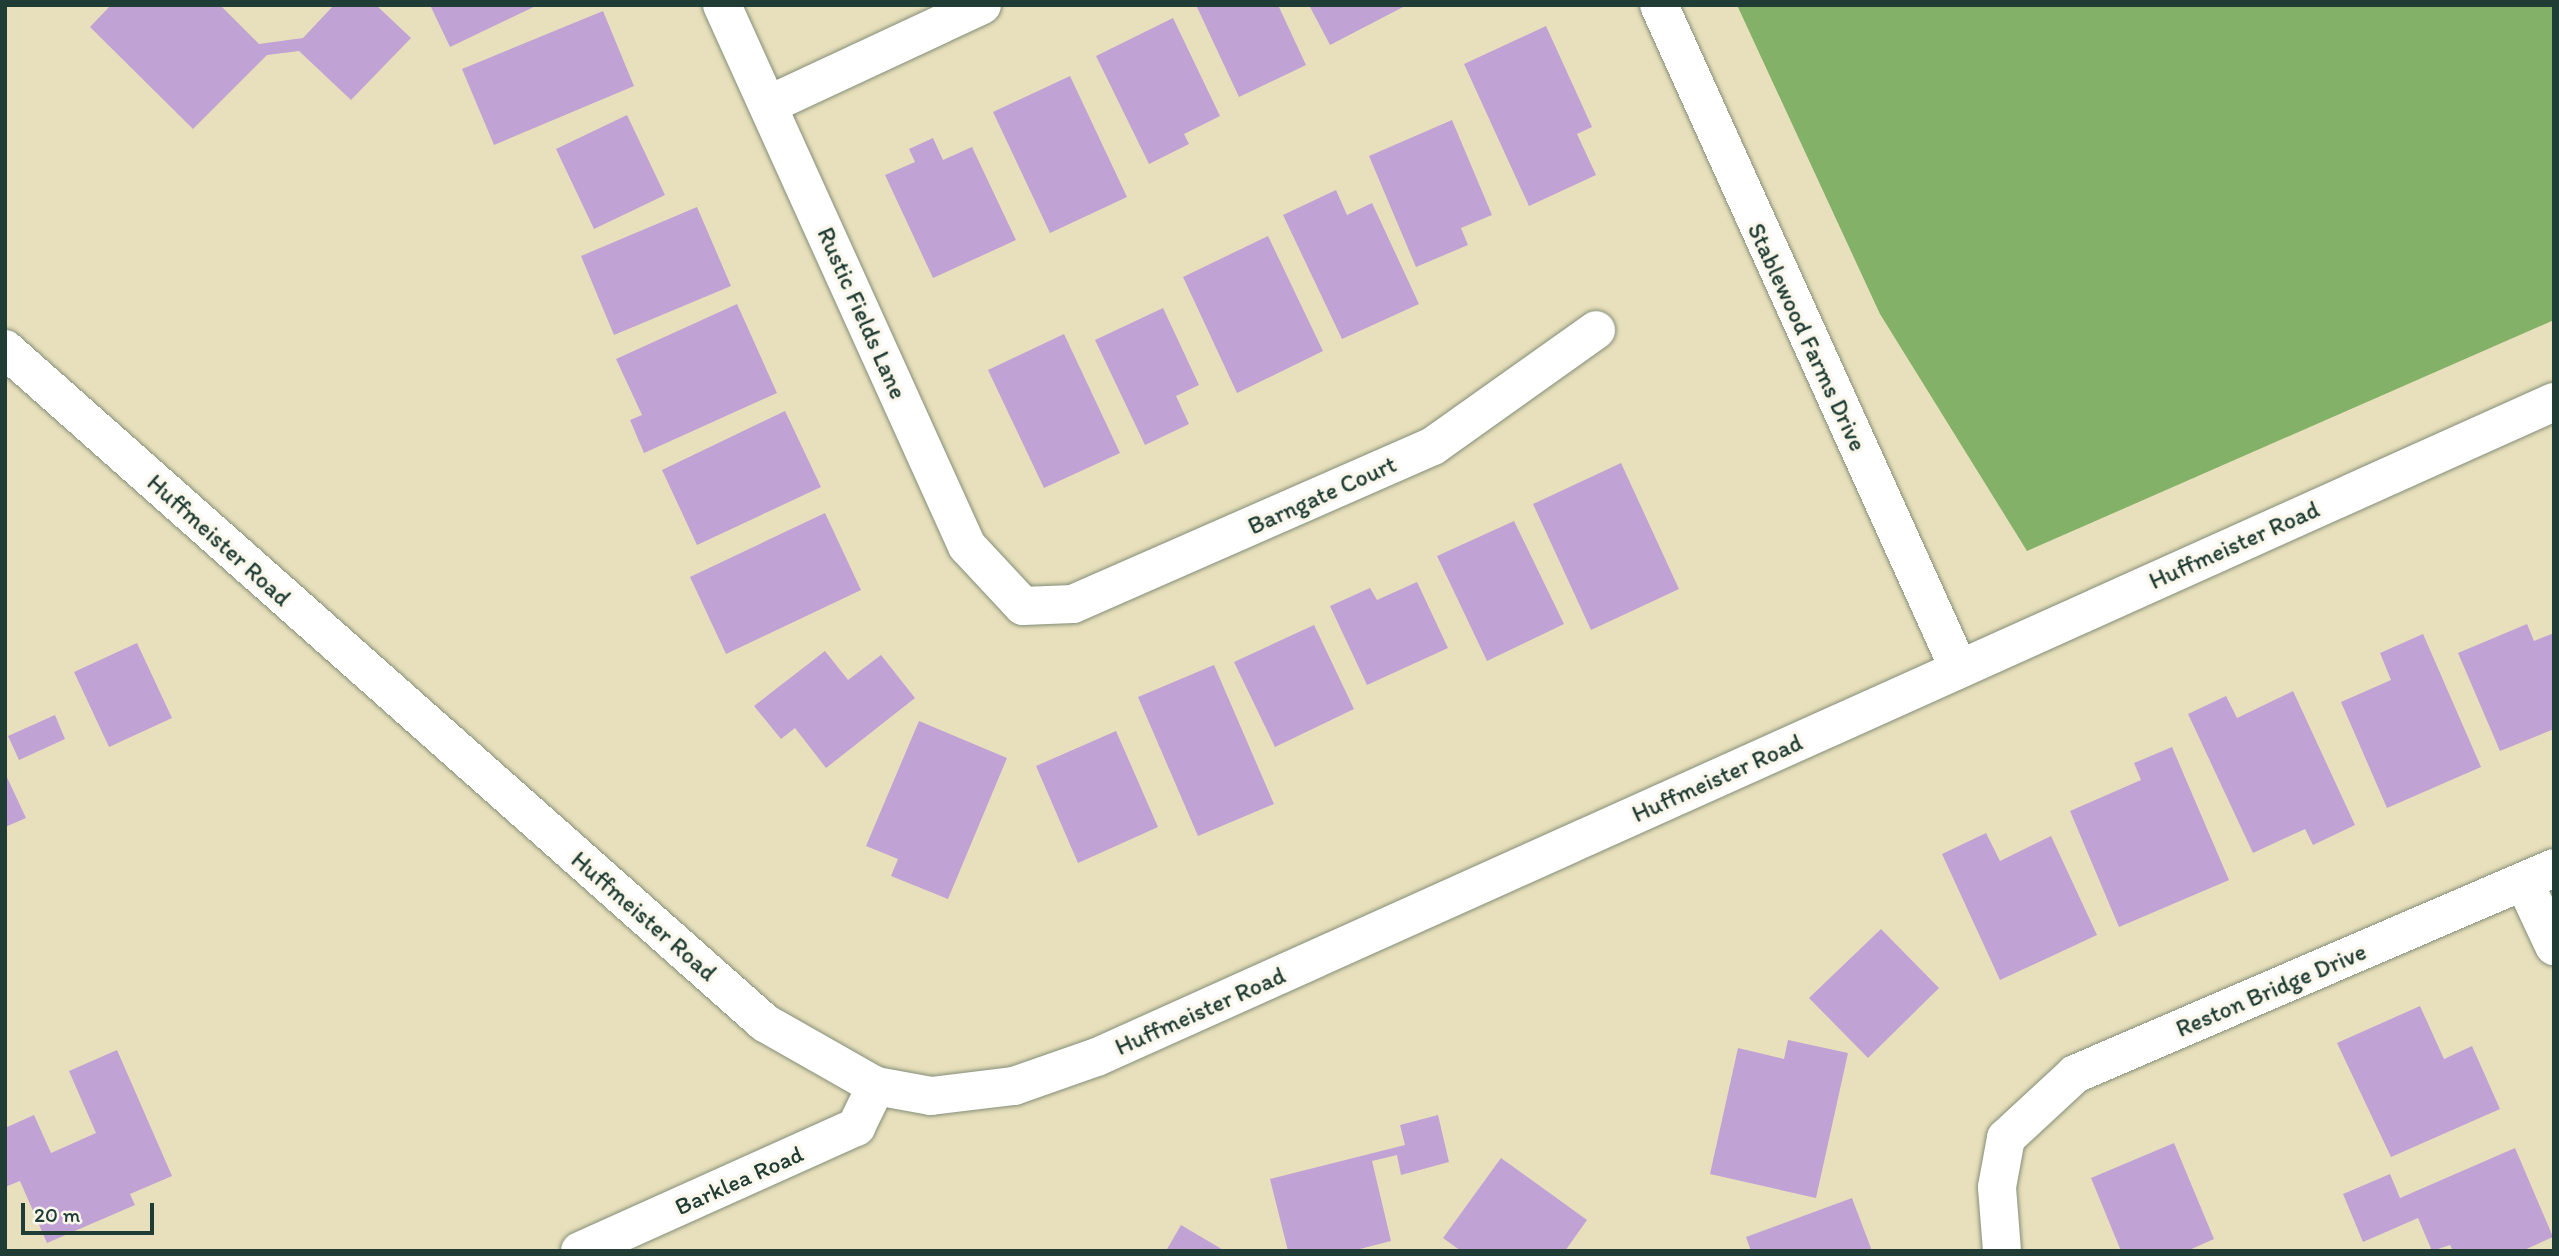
<!DOCTYPE html>
<style>
body{margin:0}
#map{position:relative;width:2559px;height:1256px;overflow:hidden;background:#e8e0bc;font-family:Itim,sans-serif}
div>[style]{position:absolute}
[style*='--x']{left:calc(var(--x)*1px);top:calc(var(--y)*1px);width:calc(var(--w)*1px);rotate:calc(var(--a)*1deg)}
.forest>*{inset:0;background:#84b168}
.building>*{inset:0;background:#c0a2d5}
.roads{filter:drop-shadow(0 0 2px #848e78) drop-shadow(0 0 2px #848e78)}
.minor>*{height:38px;margin:-19px;padding:0 19px;transform-origin:19px;border-radius:19px;background:#fff}
span{translate:-50% -50%;white-space:nowrap;text-align:center;line-height:1.15;-webkit-text-stroke:7px #fbf7ec;paint-order:stroke}
.street-label{font-size:24px;color:#1f3d34}
.frame{position:absolute;inset:0;border:7px solid #1f3d34;pointer-events:none}
.scale{position:absolute;left:21px;top:1203px;width:133px;height:32px;box-sizing:border-box;border:4px solid #1f3d34;border-top:0;padding-left:9px;font-size:21px;line-height:24px;white-space:nowrap;color:#1f3d34;-webkit-text-stroke:5px #fbf7ec;paint-order:stroke}
</style>
<div id="map">
<div class="forest">
<i style="clip-path:polygon(1737px 5px,2554px 5px,2554px 320px,2027px 551px,1880px 314px)"></i>
</div>
<div class="building">
<i style="clip-path:polygon(111px 5px,220px 5px,259px 44px,303px 38px,334px 5px,376px 5px,411px 38px,351px 100px,299px 51px,267px 55px,193px 129px,90px 27px)"></i>
<i style="clip-path:polygon(430px 5px,538px 5px,450px 47px)"></i>
<i style="clip-path:polygon(1196px 5px,1278px 5px,1306px 65px,1239px 97px)"></i>
<i style="clip-path:polygon(1309px 5px,1407px 5px,1330px 45px)"></i>
<i style="clip-path:polygon(603px 11px,634px 86px,494px 145px,462px 69px)"></i>
<i style="clip-path:polygon(1173px 18px,1220px 116px,1184px 134px,1189px 144px,1149px 164px,1096px 56px)"></i>
<i style="clip-path:polygon(1546px 26px,1592px 127px,1577px 134px,1596px 175px,1529px 206px,1464px 64px)"></i>
<i style="clip-path:polygon(1070px 76px,1127px 197px,1050px 233px,993px 112px)"></i>
<i style="clip-path:polygon(627px 115px,665px 195px,594px 229px,556px 149px)"></i>
<i style="clip-path:polygon(1452px 120px,1492px 215px,1461px 228px,1468px 245px,1416px 267px,1369px 156px)"></i>
<i style="clip-path:polygon(933px 138px,943px 160px,972px 147px,1016px 240px,933px 278px,885px 175px,915px 162px,909px 149px)"></i>
<i style="clip-path:polygon(1336px 190px,1347px 215px,1372px 203px,1419px 304px,1342px 339px,1283px 215px)"></i>
<i style="clip-path:polygon(697px 207px,731px 286px,614px 335px,581px 256px)"></i>
<i style="clip-path:polygon(1268px 236px,1323px 351px,1237px 393px,1183px 277px)"></i>
<i style="clip-path:polygon(737px 304px,777px 393px,644px 453px,630px 420px,642px 415px,616px 359px)"></i>
<i style="clip-path:polygon(1163px 308px,1199px 385px,1176px 396px,1189px 424px,1145px 445px,1095px 340px)"></i>
<i style="clip-path:polygon(1064px 334px,1120px 453px,1044px 488px,988px 370px)"></i>
<i style="clip-path:polygon(785px 411px,821px 487px,697px 545px,662px 470px)"></i>
<i style="clip-path:polygon(1621px 463px,1679px 589px,1591px 630px,1533px 504px)"></i>
<i style="clip-path:polygon(825px 513px,861px 590px,726px 654px,690px 577px)"></i>
<i style="clip-path:polygon(1514px 521px,1564px 624px,1487px 661px,1437px 556px)"></i>
<i style="clip-path:polygon(1417px 582px,1448px 648px,1367px 685px,1330px 606px,1370px 588px,1377px 600px)"></i>
<i style="clip-path:polygon(2527px 624px,2534px 641px,2554px 633px,2554px 729px,2500px 751px,2458px 653px)"></i>
<i style="clip-path:polygon(1314px 625px,1354px 709px,1275px 747px,1234px 662px)"></i>
<i style="clip-path:polygon(2423px 634px,2481px 767px,2387px 808px,2341px 702px,2391px 680px,2380px 653px)"></i>
<i style="clip-path:polygon(137px 643px,172px 718px,109px 747px,74px 672px)"></i>
<i style="clip-path:polygon(825px 651px,848px 680px,881px 655px,915px 698px,826px 768px,795px 728px,781px 739px,754px 706px)"></i>
<i style="clip-path:polygon(1214px 665px,1274px 804px,1198px 836px,1138px 697px)"></i>
<i style="clip-path:polygon(2293px 691px,2355px 825px,2313px 845px,2305px 829px,2253px 853px,2188px 714px,2226px 696px,2237px 718px)"></i>
<i style="clip-path:polygon(55px 715px,65px 739px,19px 760px,8px 736px)"></i>
<i style="clip-path:polygon(919px 721px,1007px 758px,948px 899px,891px 876px,898px 859px,866px 846px)"></i>
<i style="clip-path:polygon(1116px 731px,1158px 827px,1078px 863px,1036px 766px)"></i>
<i style="clip-path:polygon(2172px 747px,2229px 880px,2119px 927px,2070px 811px,2141px 780px,2134px 763px)"></i>
<i style="clip-path:polygon(5px 773px,26px 818px,5px 827px)"></i>
<i style="clip-path:polygon(1986px 833px,2000px 861px,2051px 836px,2097px 935px,2000px 980px,1942px 854px)"></i>
<i style="clip-path:polygon(1881px 929px,1939px 988px,1868px 1058px,1809px 998px)"></i>
<i style="clip-path:polygon(2420px 1006px,2444px 1059px,2472px 1046px,2500px 1109px,2391px 1157px,2337px 1043px)"></i>
<i style="clip-path:polygon(1788px 1040px,1848px 1053px,1816px 1198px,1710px 1174px,1738px 1048px,1784px 1059px)"></i>
<i style="clip-path:polygon(117px 1050px,172px 1176px,130px 1194px,135px 1205px,47px 1243px,20px 1181px,5px 1187px,5px 1128px,34px 1115px,51px 1153px,96px 1133px,69px 1071px)"></i>
<i style="clip-path:polygon(1438px 1115px,1449px 1162px,1401px 1175px,1397px 1155px,1372px 1161px,1391px 1241px,1352px 1251px,1288px 1251px,1270px 1179px,1405px 1145px,1400px 1125px)"></i>
<i style="clip-path:polygon(2174px 1143px,2214px 1239px,2187px 1251px,2121px 1251px,2091px 1178px)"></i>
<i style="clip-path:polygon(2515px 1148px,2553px 1237px,2522px 1251px,2453px 1251px,2450px 1245px,2432px 1251px,2418px 1218px,2363px 1242px,2343px 1194px,2390px 1174px,2400px 1198px)"></i>
<i style="clip-path:polygon(1501px 1158px,1587px 1220px,1565px 1251px,1461px 1251px,1443px 1238px)"></i>
<i style="clip-path:polygon(1852px 1198px,1872px 1251px,1751px 1251px,1746px 1237px)"></i>
<i style="clip-path:polygon(1181px 1225px,1225px 1251px,1166px 1251px)"></i>
</div>
<div class="roads">
<div class="minor">
<i style="--x:722;--y:5;--w:594;--a:65.64"></i>
<i style="--x:967;--y:546;--w:82;--a:47"></i>
<i style="--x:1023;--y:606;--w:50;--a:-2.3"></i>
<i style="--x:1073;--y:604;--w:393;--a:-23.7"></i>
<i style="--x:1433;--y:446;--w:200;--a:-35.4"></i>
<i style="--x:1659;--y:5;--w:729;--a:65.69"></i>
<i style="--x:768;--y:105;--w:236;--a:-25"></i>
<i style="--x:5;--y:349;--w:1016;--a:41.57"></i>
<i style="--x:765;--y:1023;--w:128;--a:29.6"></i>
<i style="--x:876;--y:1086;--w:56;--a:10.3"></i>
<i style="--x:931;--y:1096;--w:84;--a:-6.9"></i>
<i style="--x:1014;--y:1086;--w:88;--a:-19.3"></i>
<i style="--x:1097;--y:1057;--w:1597;--a:-24.21"></i>
<i style="--x:2524;--y:882;--w:71;--a:64.9"></i>
<i style="--x:580;--y:1251;--w:303;--a:-24.2"></i>
<i style="--x:856;--y:1127;--w:46;--a:-64"></i>
<i style="--x:2002;--y:1251;--w:64;--a:-94.5"></i>
<i style="--x:1997;--y:1187;--w:50;--a:-79.6"></i>
<i style="--x:2006;--y:1138;--w:94;--a:-42.8"></i>
<i style="--x:2075;--y:1074;--w:521;--a:-23.27"></i>
</div>
</div>
<div class="street-label">
<span style="left:862px;top:313px;rotate:66deg">Rustic Fields Lane</span>
<span style="left:1807px;top:337px;rotate:65deg">Stablewood Farms Drive</span>
<span style="left:1322px;top:495px;rotate:-24deg">Barngate Court</span>
<span style="left:219px;top:540px;rotate:42deg">Huffmeister Road</span>
<span style="left:2234px;top:545px;rotate:-24deg">Huffmeister Road</span>
<span style="left:1717px;top:778px;rotate:-24deg">Huffmeister Road</span>
<span style="left:644px;top:916px;rotate:41deg">Huffmeister Road</span>
<span style="left:2271px;top:990px;rotate:-23deg">Reston Bridge Drive</span>
<span style="left:1200px;top:1011px;rotate:-24deg">Huffmeister Road</span>
<span style="left:739px;top:1180px;rotate:-24deg">Barklea Road</span>
</div>
<div class="frame"></div>
<div class="scale">20 m</div>
</div>
